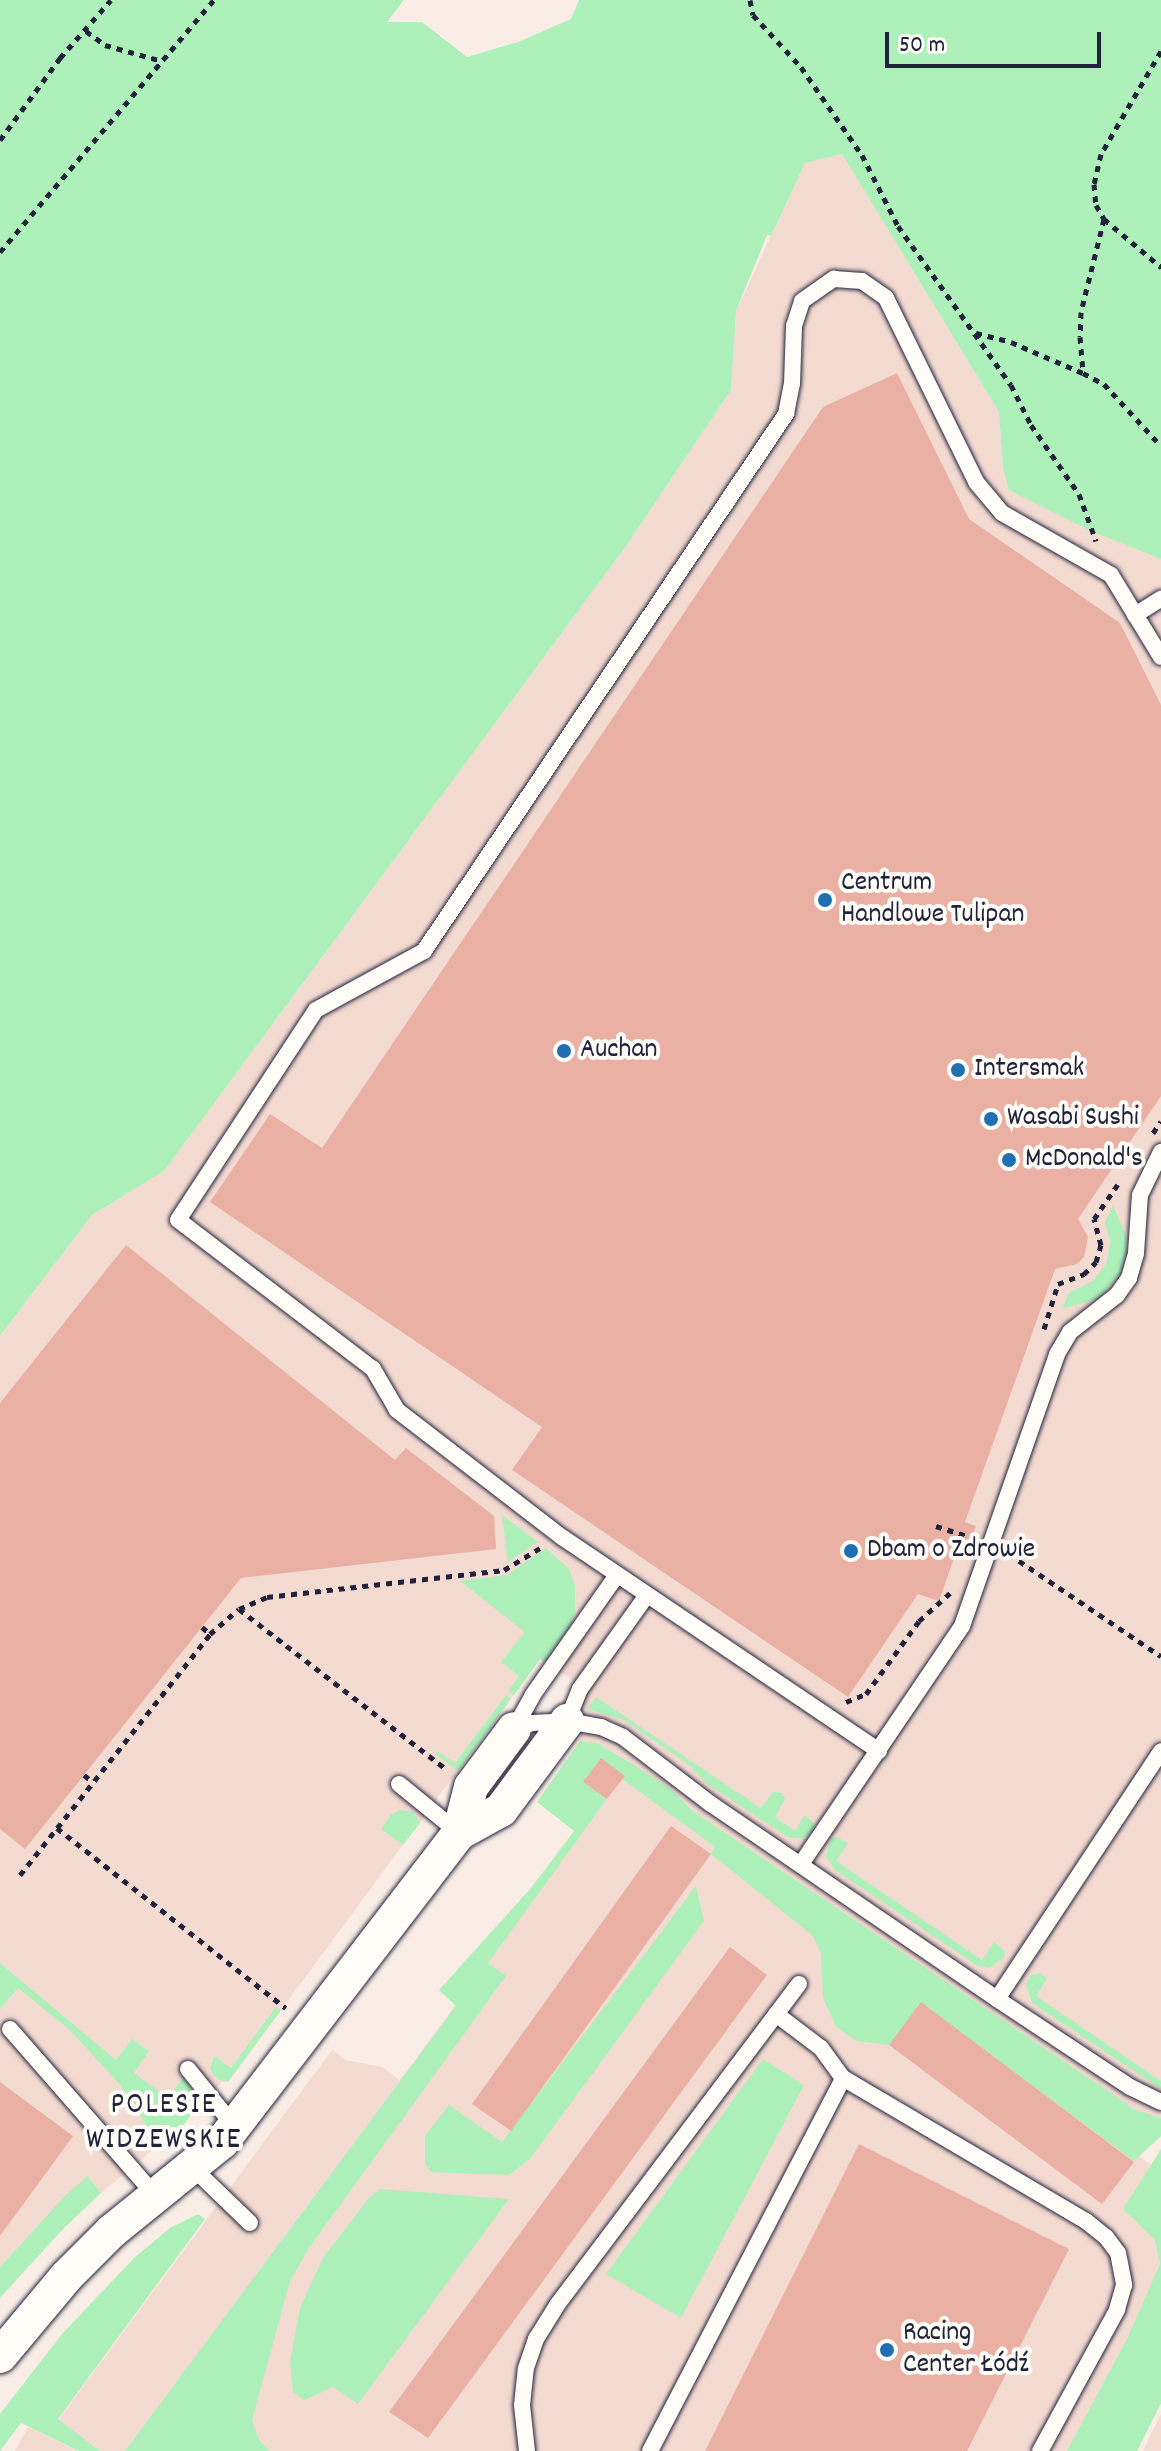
<!DOCTYPE html>
<meta charset="utf-8">
<style>
body{margin:0}
#map{position:relative;width:1161px;height:2451px;overflow:hidden;background:#f9ede6;font-family:Dekko,sans-serif}
div>[style]{position:absolute}
[style*='--x']{left:calc(var(--x)*1px);top:calc(var(--y)*1px);width:calc(var(--w)*1px);rotate:calc(var(--a)*1deg)}
.built>*{inset:0;background:#f4dbd2}
.green>*{inset:0;background:#adf0ba}
.building>*{inset:0;background:#e9b0a3}
.path>*{height:5px;margin-top:-2.5px;transform-origin:0;background:repeating-linear-gradient(90deg,#22223b 0 6px,transparent 0 12px)}
.roads{filter:drop-shadow(0 0 2px #22223b) drop-shadow(0 0 2px #22223b)}
.lane>*{height:16px;margin:-8px;padding:0 8px;transform-origin:8px;border-radius:8px;background:#fdfcf7}
.street>*{height:34px;margin:-17px;padding:0 17px;transform-origin:17px;border-radius:17px;background:#fdfcf7}
.dots>*{width:22px;height:22px;translate:-50% -50%;box-sizing:border-box;border:4px solid #fdfcf7;border-radius:50%}
span{translate:-50% -50%;white-space:nowrap;text-align:center;line-height:1.15;-webkit-text-stroke:8px #fdfcf7;paint-order:stroke}
.poi-label{font-size:28px;color:#22223b}
.left{translate:0 -50%;text-align:left}
.neighbourhood-label{font-size:30px;color:#22223b;letter-spacing:2px}
.scale{position:absolute;left:885px;top:32px;width:216px;height:36px;box-sizing:border-box;border:4px solid #22223b;border-top:0;padding-left:10px;font-size:24px;line-height:28px;white-space:nowrap;color:#22223b;-webkit-text-stroke:6px #fdfcf7;paint-order:stroke}
</style>
<div id="map">
<div class="built">
<i style="clip-path:polygon(842px 154px,999px 412px,1003px 468px,1010px 490px,1091px 531px,1161px 559px,1161px 2118px,1134px 2109px,1114px 2095px,693px 1811px,672px 1790px,636px 1766px,597px 1743px,580px 1741px,587px 1710px,582px 1705px,588px 1690px,540px 1659px,228px 2082px,221px 2082px,197px 2114px,196px 2108px,169px 2143px,159px 2145px,101px 2193px,88px 2177px,0 2267px,0 2009px,18px 1987px,0 1977px,0 1336px,92px 1215px,164px 1171px,626px 546px,731px 390px,736px 311px,805px 163px)"></i>
<i style="clip-path:polygon(622px 1779px,1161px 2172px,1161px 2403px,1137px 2451px,179px 2451px,324px 2188px,125px 2451px,100px 2451px,58px 2420px,332px 2050px,346px 2060px,382px 2067px,400px 2080px)"></i>
<i style="clip-path:polygon(1161px 2414px,1161px 2451px,1143px 2451px)"></i>
<i style="clip-path:polygon(28px 2427px,78px 2451px,15px 2451px)"></i>
</div>
<div class="green">
<i style="clip-path:polygon(0 0,404px 0,387px 22px,422px 22px,467px 57px,518px 42px,571px 19px,579px 0,1161px 0,1161px 559px,1091px 531px,1009px 490px,1003px 468px,999px 412px,842px 154px,805px 163px,771px 236px,767px 235px,736px 311px,731px 390px,626px 546px,164px 1171px,92px 1215px,0 1336px)"></i>
<i style="clip-path:polygon(1113px 1206px,1126px 1235px,1127px 1251px,1120px 1274px,1100px 1298px,1062px 1309px,1069px 1293px,1093px 1281px,1107px 1262px,1110px 1241px,1105px 1222px)"></i>
<i style="clip-path:polygon(502px 1515px,538px 1542px,508px 1562px)"></i>
<i style="clip-path:polygon(546px 1548px,569px 1569px,575px 1586px,575px 1613px,569px 1628px,544px 1662px,540px 1659px,514px 1695px,508px 1691px,519px 1676px,501px 1662px,525px 1632px,460px 1581px,507px 1575px)"></i>
<i style="clip-path:polygon(506px 1695px,511px 1699px,458px 1771px,435px 1754px,437px 1751px,455px 1763px)"></i>
<i style="clip-path:polygon(596px 1697px,761px 1808px,773px 1792px,782px 1793px,785px 1799px,775px 1817px,795px 1831px,805px 1815px,815px 1824px,812px 1832px,804px 1838px,789px 1838px,706px 1783px,688px 1764px,622px 1719px,587px 1709px)"></i>
<i style="clip-path:polygon(580px 1741px,597px 1743px,636px 1766px,672px 1790px,693px 1811px,1114px 2095px,1134px 2109px,1161px 2118px,1161px 2136px,1134px 2161px,921px 2003px,889px 2045px,857px 2041px,836px 2027px,823px 1998px,821px 1953px,813px 1936px,711px 1854px,715px 1847px,622px 1779px,583px 1782px,607px 1799px,488px 1963px,506px 1976px,309px 2248px,290px 2281px,252px 2420px,259px 2440px,269px 2451px,125px 2451px,456px 2006px,439px 1990px,531px 1888px,574px 1831px,537px 1802px)"></i>
<i style="clip-path:polygon(401px 1810px,413px 1812px,420px 1823px,403px 1845px,381px 1829px,392px 1814px)"></i>
<i style="clip-path:polygon(831px 1838px,837px 1837px,848px 1843px,836px 1861px,982px 1960px,994px 1942px,1005px 1951px,1004px 1958px,989px 1968px,976px 1965px,835px 1870px,826px 1857px)"></i>
<i style="clip-path:polygon(696px 1886px,704px 1921px,530px 2159px,509px 2175px,431px 2172px,425px 2163px,425px 2136px,449px 2105px,502px 2142px)"></i>
<i style="clip-path:polygon(0 1963px,116px 2060px,132px 2039px,149px 2051px,134px 2073px,168px 2098px,184px 2077px,193px 2090px,197px 2107px,169px 2144px,159px 2145px,121px 2086px,70px 2030px,18px 1988px,0 2009px)"></i>
<i style="clip-path:polygon(1039px 1973px,1047px 1978px,1036px 1996px,1161px 2081px,1161px 2089px,1032px 2003px,1026px 1984px,1030px 1976px)"></i>
<i style="clip-path:polygon(276px 2007px,281px 2010px,228px 2082px,217px 2079px,210px 2069px,214px 2056px,231px 2068px)"></i>
<i style="clip-path:polygon(763px 2059px,804px 2085px,681px 2318px,606px 2274px)"></i>
<i style="clip-path:polygon(1161px 2149px,1161px 2403px,1137px 2451px,1067px 2451px,1127px 2339px,1160px 2264px,1155px 2240px,1123px 2209px)"></i>
<i style="clip-path:polygon(88px 2176px,101px 2193px,62px 2230px,0 2298px,0 2267px,67px 2194px)"></i>
<i style="clip-path:polygon(380px 2189px,509px 2199px,358px 2404px,333px 2387px,305px 2400px,293px 2392px,290px 2361px,300px 2308px,323px 2258px,368px 2199px)"></i>
<i style="clip-path:polygon(198px 2214px,205px 2219px,58px 2419px,100px 2451px,79px 2451px,21px 2423px,0 2451px,0 2414px,62px 2334px,135px 2257px,170px 2228px)"></i>
</div>
<div class="building">
<i style="clip-path:polygon(897px 373px,969px 519px,1120px 623px,1161px 705px,1161px 1096px,1078px 1219px,1088px 1237px,1084px 1257px,1077px 1264px,1055px 1269px,965px 1522px,976px 1526px,965px 1558px,955px 1555px,939px 1601px,918px 1594px,848px 1697px,512px 1470px,542px 1427px,210px 1202px,270px 1114px,322px 1148px,823px 407px)"></i>
<i style="clip-path:polygon(126px 1245px,395px 1460px,406px 1448px,494px 1516px,496px 1549px,241px 1578px,25px 1849px,0 1829px,0 1403px)"></i>
<i style="clip-path:polygon(601px 1758px,625px 1776px,607px 1799px,583px 1782px)"></i>
<i style="clip-path:polygon(671px 1826px,711px 1854px,511px 2131px,472px 2104px)"></i>
<i style="clip-path:polygon(730px 1947px,767px 1975px,428px 2438px,389px 2412px)"></i>
<i style="clip-path:polygon(921px 2002px,1134px 2162px,1102px 2204px,889px 2045px)"></i>
<i style="clip-path:polygon(0 2082px,73px 2136px,0 2236px)"></i>
<i style="clip-path:polygon(859px 2144px,1069px 2249px,967px 2451px,705px 2451px)"></i>
</div>
<div class="path">
<i style="--x:750;--y:0;--w:15;--a:79"></i>
<i style="--x:753;--y:15;--w:71;--a:47.3"></i>
<i style="--x:801;--y:67;--w:107;--a:55.3"></i>
<i style="--x:862;--y:155;--w:80;--a:63.1"></i>
<i style="--x:898;--y:226;--w:195;--a:54.6"></i>
<i style="--x:1011;--y:385;--w:45;--a:63.4"></i>
<i style="--x:1031;--y:425;--w:84;--a:55.2"></i>
<i style="--x:1079;--y:494;--w:50;--a:70.1"></i>
<i style="--x:86;--y:31;--w:24;--a:36"></i>
<i style="--x:105;--y:45;--w:59;--a:15.7"></i>
<i style="--x:1161;--y:51;--w:119;--a:120.2"></i>
<i style="--x:1101;--y:154;--w:31;--a:103"></i>
<i style="--x:1094;--y:184;--w:21;--a:85"></i>
<i style="--x:1096;--y:205;--w:16;--a:60"></i>
<i style="--x:1104;--y:219;--w:96;--a:103.9"></i>
<i style="--x:1081;--y:312;--w:25;--a:92"></i>
<i style="--x:1080;--y:337;--w:36;--a:85"></i>
<i style="--x:1083;--y:373;--w:24;--a:28"></i>
<i style="--x:1104;--y:384;--w:84;--a:47.4"></i>
<i style="--x:0;--y:140;--w:102;--a:-53.8"></i>
<i style="--x:60;--y:58;--w:77;--a:-48.7"></i>
<i style="--x:1104;--y:219;--w:75;--a:40.1"></i>
<i style="--x:0;--y:252;--w:331;--a:-49.7"></i>
<i style="--x:976;--y:333;--w:36;--a:14"></i>
<i style="--x:1011;--y:342;--w:78;--a:23.3"></i>
<i style="--x:1153;--y:1133;--w:14;--a:-56"></i>
<i style="--x:1044;--y:1329;--w:47;--a:-72.7"></i>
<i style="--x:1058;--y:1284;--w:28;--a:-21"></i>
<i style="--x:1084;--y:1274;--w:17;--a:-45"></i>
<i style="--x:1096;--y:1262;--w:18;--a:-74"></i>
<i style="--x:1101;--y:1245;--w:27;--a:-105"></i>
<i style="--x:1094;--y:1219;--w:42;--a:-55.6"></i>
<i style="--x:936;--y:1526;--w:38;--a:18"></i>
<i style="--x:1009;--y:1554;--w:183;--a:33.9"></i>
<i style="--x:239;--y:1609;--w:30;--a:-23"></i>
<i style="--x:267;--y:1597;--w:239;--a:-6.5"></i>
<i style="--x:504;--y:1570;--w:42;--a:-31.4"></i>
<i style="--x:202;--y:1627;--w:11;--a:41"></i>
<i style="--x:210;--y:1634;--w:38;--a:-41"></i>
<i style="--x:239;--y:1609;--w:262;--a:37.7"></i>
<i style="--x:846;--y:1702;--w:22;--a:-22"></i>
<i style="--x:866;--y:1694;--w:90;--a:-54"></i>
<i style="--x:919;--y:1621;--w:42;--a:-42.1"></i>
<i style="--x:84;--y:1775;--w:11;--a:38"></i>
<i style="--x:57;--y:1828;--w:291;--a:38.2"></i>
<i style="--x:20;--y:1875;--w:307;--a:-51.7"></i>
</div>
<div class="roads">
<div class="lane">
<i style="--x:1135;--y:615;--w:31;--a:-32"></i>
<i style="--x:567;--y:1721;--w:35;--a:-68"></i>
<i style="--x:580;--y:1689;--w:115;--a:-54.5"></i>
<i style="--x:514;--y:1729;--w:19;--a:-18"></i>
<i style="--x:532;--y:1723;--w:35;--a:-3"></i>
<i style="--x:567;--y:1721;--w:35;--a:10"></i>
<i style="--x:601;--y:1727;--w:24;--a:24"></i>
<i style="--x:623;--y:1737;--w:111;--a:37.3"></i>
<i style="--x:711;--y:1804;--w:346;--a:34.3"></i>
<i style="--x:997;--y:1999;--w:297;--a:-56.5"></i>
<i style="--x:514;--y:1729;--w:38;--a:-61"></i>
<i style="--x:532;--y:1696;--w:148;--a:-54.9"></i>
<i style="--x:879;--y:1751;--w:381;--a:-146"></i>
<i style="--x:563;--y:1538;--w:210;--a:-142.4"></i>
<i style="--x:397;--y:1410;--w:48;--a:-120.3"></i>
<i style="--x:373;--y:1369;--w:245;--a:-142.6"></i>
<i style="--x:178;--y:1220;--w:251;--a:-56.7"></i>
<i style="--x:316;--y:1010;--w:123;--a:-28.6"></i>
<i style="--x:424;--y:951;--w:648;--a:-56.02"></i>
<i style="--x:786;--y:414;--w:31;--a:-79"></i>
<i style="--x:792;--y:384;--w:58;--a:-88"></i>
<i style="--x:794;--y:326;--w:26;--a:-72"></i>
<i style="--x:802;--y:301;--w:39;--a:-35"></i>
<i style="--x:834;--y:279;--w:28;--a:4"></i>
<i style="--x:862;--y:281;--w:29;--a:35"></i>
<i style="--x:886;--y:298;--w:205;--a:63.9"></i>
<i style="--x:976;--y:482;--w:40;--a:50"></i>
<i style="--x:1002;--y:513;--w:125;--a:29.6"></i>
<i style="--x:1111;--y:575;--w:96;--a:58.6"></i>
<i style="--x:399;--y:1784;--w:77;--a:39.2"></i>
<i style="--x:801;--y:1864;--w:287;--a:-55.9"></i>
<i style="--x:962;--y:1626;--w:288;--a:-70.7"></i>
<i style="--x:1057;--y:1354;--w:26;--a:-59"></i>
<i style="--x:1070;--y:1332;--w:60;--a:-38.2"></i>
<i style="--x:1117;--y:1295;--w:21;--a:-55"></i>
<i style="--x:1129;--y:1278;--w:26;--a:-74"></i>
<i style="--x:1136;--y:1253;--w:58;--a:-86.1"></i>
<i style="--x:1140;--y:1195;--w:48;--a:-64"></i>
<i style="--x:997;--y:1999;--w:159;--a:33.5"></i>
<i style="--x:1130;--y:2087;--w:34;--a:26"></i>
<i style="--x:776;--y:2014;--w:56;--a:37.1"></i>
<i style="--x:821;--y:2048;--w:37;--a:54"></i>
<i style="--x:10;--y:2029;--w:220;--a:48.9"></i>
<i style="--x:188;--y:2069;--w:73;--a:51.1"></i>
<i style="--x:193;--y:2168;--w:79;--a:44"></i>
<i style="--x:527;--y:2451;--w:46;--a:-96.2"></i>
<i style="--x:522;--y:2405;--w:37;--a:-84"></i>
<i style="--x:526;--y:2368;--w:31;--a:-71"></i>
<i style="--x:536;--y:2339;--w:40;--a:-58"></i>
<i style="--x:557;--y:2305;--w:402;--a:-53"></i>
<i style="--x:650;--y:2451;--w:420;--a:-62.6"></i>
<i style="--x:843;--y:2078;--w:282;--a:30.5"></i>
<i style="--x:1086;--y:2221;--w:26;--a:39"></i>
<i style="--x:1106;--y:2237;--w:20;--a:53"></i>
<i style="--x:1118;--y:2253;--w:33;--a:79"></i>
<i style="--x:1124;--y:2285;--w:26;--a:106"></i>
<i style="--x:1117;--y:2310;--w:161;--a:118.6"></i>
</div>
<div class="street">
<i style="--x:459;--y:1833;--w:48;--a:-75.4"></i>
<i style="--x:471;--y:1787;--w:72;--a:-53.4"></i>
<i style="--x:0;--y:2356;--w:103;--a:-50.1"></i>
<i style="--x:66;--y:2277;--w:65;--a:-45"></i>
<i style="--x:112;--y:2231;--w:141;--a:-39"></i>
<i style="--x:222;--y:2142;--w:389;--a:-52.5"></i>
<i style="--x:459;--y:1833;--w:48;--a:-28.7"></i>
<i style="--x:501;--y:1810;--w:111;--a:-53.4"></i>
</div>
</div>
<div class="dots">
<i style="left:825px;top:900px;background:#1f6fb2"></i>
<i style="left:564px;top:1051px;background:#1f6fb2"></i>
<i style="left:958px;top:1070px;background:#1f6fb2"></i>
<i style="left:991px;top:1119px;background:#1f6fb2"></i>
<i style="left:1009px;top:1160px;background:#1f6fb2"></i>
<i style="left:851px;top:1551px;background:#1f6fb2"></i>
<i style="left:887px;top:2350px;background:#1f6fb2"></i>
</div>
<div class="poi-label">
<span class="left" style="left:841px;top:900px">Centrum<br>Handlowe Tulipan</span>
<span class="left" style="left:580px;top:1051px">Auchan</span>
<span class="left" style="left:974px;top:1070px">Intersmak</span>
<span class="left" style="left:1007px;top:1119px">Wasabi Sushi</span>
<span class="left" style="left:1025px;top:1160px">McDonald's</span>
<span class="left" style="left:867px;top:1551px">Dbam o Zdrowie</span>
<span class="left" style="left:903px;top:2350px">Racing<br>Center Łódź</span>
</div>
<div class="neighbourhood-label">
<span style="left:164px;top:2124px">POLESIE<br>WIDZEWSKIE</span>
</div>
<div class="scale">50 m</div>
</div>
